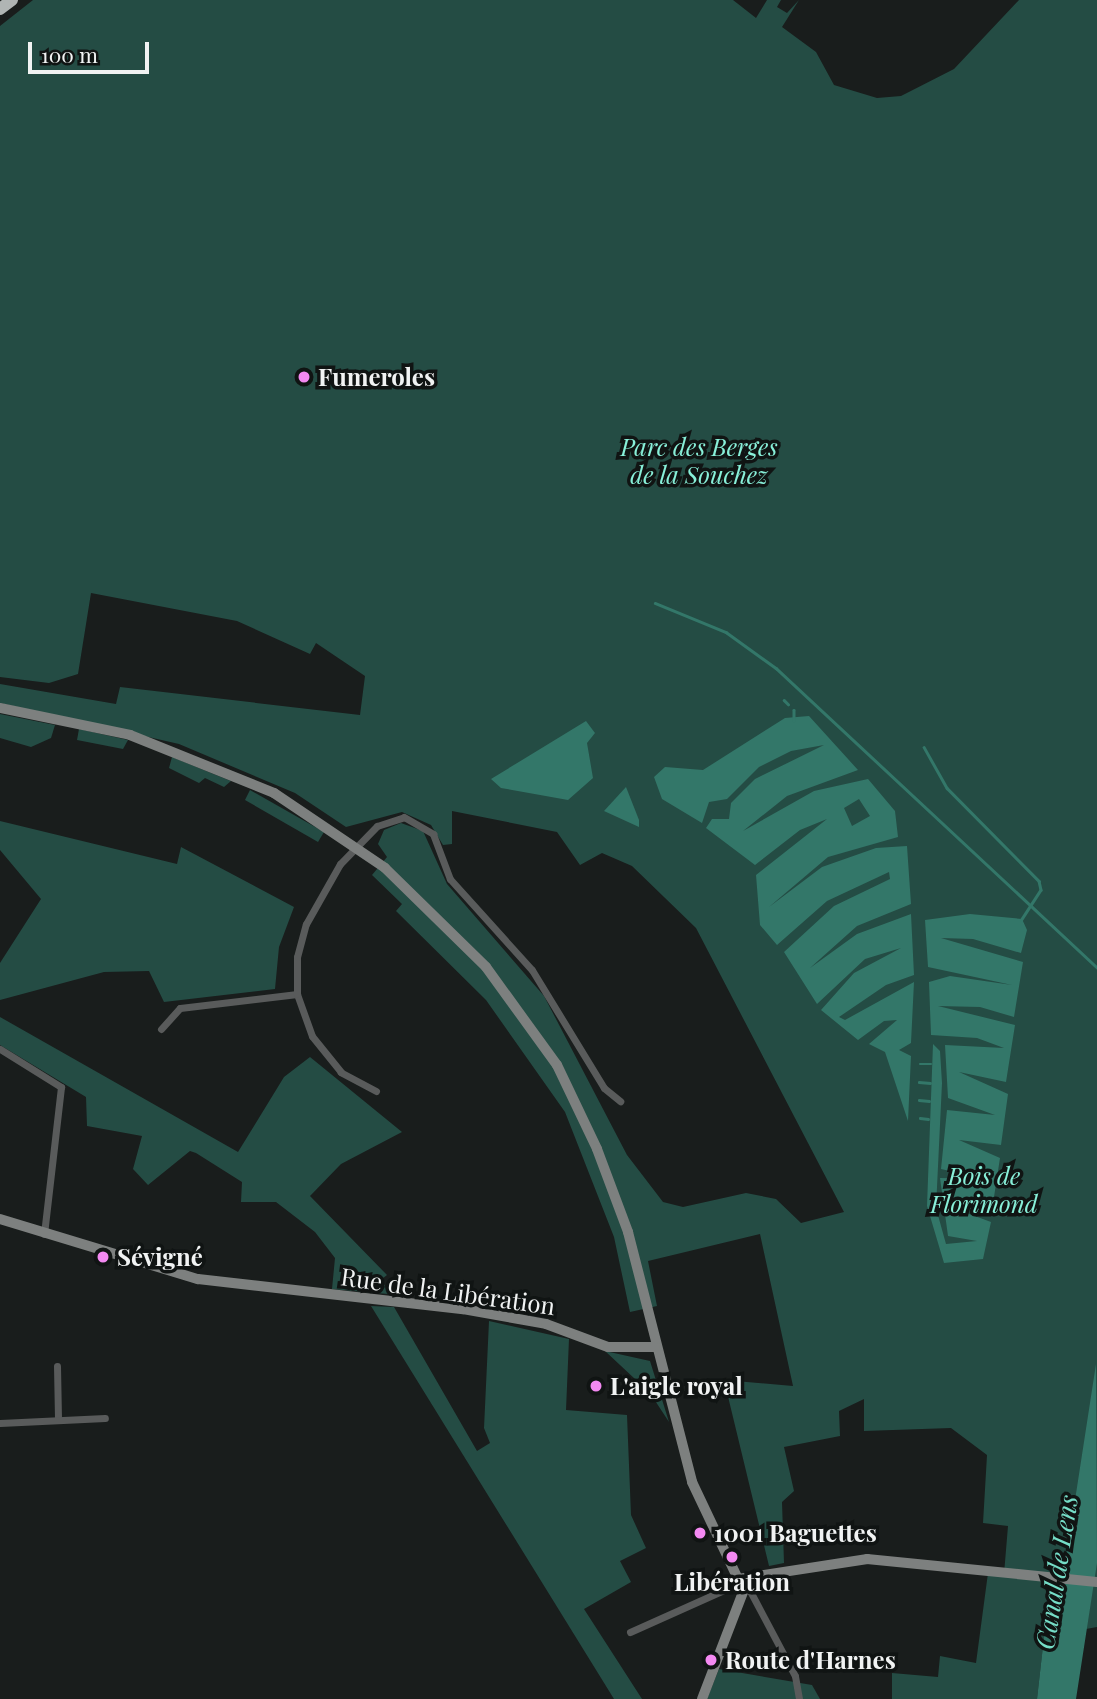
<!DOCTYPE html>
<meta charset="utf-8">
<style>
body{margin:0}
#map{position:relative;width:1097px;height:1699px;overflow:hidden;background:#191d1c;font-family:"Playfair Display",serif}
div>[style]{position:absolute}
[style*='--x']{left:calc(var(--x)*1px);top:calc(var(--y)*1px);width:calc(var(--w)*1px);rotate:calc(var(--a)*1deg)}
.green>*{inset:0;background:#244c44}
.water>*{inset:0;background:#337769}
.stream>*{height:2.5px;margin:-1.25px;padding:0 1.25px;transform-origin:1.25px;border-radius:1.25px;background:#337769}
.street>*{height:7px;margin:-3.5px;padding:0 3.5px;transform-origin:3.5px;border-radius:3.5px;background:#595b5b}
.secondary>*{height:10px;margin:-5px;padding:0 5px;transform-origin:5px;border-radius:5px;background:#7d807f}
.highway>*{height:12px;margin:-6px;padding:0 6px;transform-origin:6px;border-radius:6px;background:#b0b5b4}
.dots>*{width:19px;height:19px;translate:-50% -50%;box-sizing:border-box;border:4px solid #101413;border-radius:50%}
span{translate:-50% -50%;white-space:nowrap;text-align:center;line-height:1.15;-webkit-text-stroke:7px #101413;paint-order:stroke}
.poi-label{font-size:24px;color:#f1f3f3;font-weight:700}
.left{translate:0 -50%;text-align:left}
.park-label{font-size:24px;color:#88f0d9;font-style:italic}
.street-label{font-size:24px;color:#f1f3f3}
.water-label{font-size:26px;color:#75ddc7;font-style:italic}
.scale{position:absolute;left:28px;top:42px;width:121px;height:32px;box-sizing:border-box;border:4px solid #f1f3f3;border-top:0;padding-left:9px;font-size:21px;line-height:24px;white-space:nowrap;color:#f1f3f3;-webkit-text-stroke:5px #101413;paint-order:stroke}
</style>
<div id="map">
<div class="green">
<i style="clip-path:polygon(33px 0,733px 0,756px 18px,767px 0,781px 0,777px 7px,787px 13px,799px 0,782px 27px,816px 52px,834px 85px,877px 98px,901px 96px,954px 69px,1019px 0,1097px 0,1097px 1627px,1086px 1629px,1094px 1577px,1049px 1594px,1037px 1699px,892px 1699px,892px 1673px,938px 1677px,940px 1656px,976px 1663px,988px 1573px,1004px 1574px,1008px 1526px,983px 1523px,987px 1455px,951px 1428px,864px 1431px,864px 1399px,839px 1411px,840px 1436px,784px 1447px,794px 1491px,782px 1502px,784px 1563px,769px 1566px,724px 1380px,793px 1386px,760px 1234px,648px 1261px,657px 1306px,630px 1312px,614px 1237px,565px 1112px,486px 1000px,396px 911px,402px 904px,372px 875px,387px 857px,378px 844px,384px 830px,401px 823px,423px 831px,447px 884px,544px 996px,627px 1155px,663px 1202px,683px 1207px,746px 1193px,776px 1199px,801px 1223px,844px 1212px,696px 928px,632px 866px,602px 853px,580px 865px,557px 832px,452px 811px,452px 844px,443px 845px,431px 825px,402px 812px,346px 827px,295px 793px,179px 744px,0 703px,0 684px,116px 704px,120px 687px,360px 715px,365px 676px,316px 643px,310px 654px,237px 621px,91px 593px,78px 674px,49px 683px,0 677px,0 26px)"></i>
<i style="clip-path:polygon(0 714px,55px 725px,51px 738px,31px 747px,0 738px)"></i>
<i style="clip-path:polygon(79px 729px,128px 740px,123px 749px,77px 740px)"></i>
<i style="clip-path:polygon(172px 757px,211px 773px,231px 781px,224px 787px,205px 778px,199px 783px,169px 768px)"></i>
<i style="clip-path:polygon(250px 790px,324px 832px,318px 842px,245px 800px)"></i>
<i style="clip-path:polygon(0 821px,177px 864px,181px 847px,294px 907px,279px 947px,275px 989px,164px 1002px,149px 971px,104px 972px,0 1000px,0 963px,41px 899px,0 850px)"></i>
<i style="clip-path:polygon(0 1017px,238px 1152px,284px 1077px,310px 1057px,402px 1132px,341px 1164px,310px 1196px,387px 1275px,382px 1279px,388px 1294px,332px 1289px,335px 1258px,315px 1232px,276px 1202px,241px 1202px,242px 1182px,196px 1153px,190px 1151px,148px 1185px,133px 1169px,142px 1136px,87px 1126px,86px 1097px,0 1045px)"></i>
<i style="clip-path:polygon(371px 1306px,394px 1307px,477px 1451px,490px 1443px,484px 1428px,489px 1321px,569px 1339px,566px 1410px,627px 1415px,631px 1515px,646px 1548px,620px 1561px,631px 1582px,584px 1609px,642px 1699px,614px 1699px)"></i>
<i style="clip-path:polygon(605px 1351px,650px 1361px,669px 1422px,650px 1393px)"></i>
<i style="clip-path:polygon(719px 1669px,812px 1685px,820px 1699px,707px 1699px)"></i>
</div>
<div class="water">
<i style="clip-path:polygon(evenodd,809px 716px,858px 770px,787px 796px,743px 831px,814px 791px,868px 779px,895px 811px,898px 837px,828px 857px,769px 907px,822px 867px,876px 848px,907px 846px,911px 904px,857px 926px,810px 968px,857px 934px,911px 914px,914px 975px,886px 985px,839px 1017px,845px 1020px,914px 982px,911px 1043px,899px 1050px,911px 1056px,908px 1121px,885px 1052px,869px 1044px,897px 1020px,884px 1021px,858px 1040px,821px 1010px,854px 973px,901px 948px,865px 959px,817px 1004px,784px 952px,834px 906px,890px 879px,889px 872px,827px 901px,777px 945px,760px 925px,756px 875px,827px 819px,800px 830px,755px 865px,706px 828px,712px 819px,729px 819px,731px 803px,755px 779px,824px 745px,791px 751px,759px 767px,727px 799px,709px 802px,702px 823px,662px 799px,654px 777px,665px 767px,703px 770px,785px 718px,809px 716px,859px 799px,870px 816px,852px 826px,844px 808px,859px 799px)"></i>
<i style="clip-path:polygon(586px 721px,595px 733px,587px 743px,593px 778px,568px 800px,501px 788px,491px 779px)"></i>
<i style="clip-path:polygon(626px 787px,639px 820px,639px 827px,604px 811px)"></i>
<i style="clip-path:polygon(970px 914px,1022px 919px,1027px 930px,1021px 953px,973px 939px,941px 938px,1023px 962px,1014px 1017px,980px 1007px,938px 1006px,1015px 1025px,1006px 1082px,959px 1072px,1008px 1094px,1001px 1145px,959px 1140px,1000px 1158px,992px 1210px,953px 1208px,991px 1222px,983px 1259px,944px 1263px,927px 1206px,933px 1044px,940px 1051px,942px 1083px,936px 1208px,946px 1244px,977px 1241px,948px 1236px,940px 1178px,985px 1179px,941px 1169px,947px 1110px,995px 1115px,948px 1098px,945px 1045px,1004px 1048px,977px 1038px,931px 1035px,929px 982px,950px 976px,1012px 985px,928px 967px,925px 920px)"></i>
<i style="clip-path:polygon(1096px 1364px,1097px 1563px,1076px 1699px,1037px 1699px,1049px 1593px,1061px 1591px)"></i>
</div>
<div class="stream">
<i style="--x:655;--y:603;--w:77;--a:22.2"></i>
<i style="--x:726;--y:632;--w:62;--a:35.8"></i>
<i style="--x:776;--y:668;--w:439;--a:43"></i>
<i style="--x:784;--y:700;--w:6;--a:45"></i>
<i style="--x:794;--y:710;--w:11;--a:90"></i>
<i style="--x:924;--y:747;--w:47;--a:60.7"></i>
<i style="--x:947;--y:788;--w:131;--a:45.3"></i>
<i style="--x:1039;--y:881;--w:9;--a:77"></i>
<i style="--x:1041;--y:890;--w:35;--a:123"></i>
<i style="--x:920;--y:1064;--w:11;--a:0"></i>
<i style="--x:919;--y:1082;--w:11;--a:5"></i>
<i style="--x:919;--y:1100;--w:10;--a:6"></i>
<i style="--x:920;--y:1118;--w:8;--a:7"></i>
</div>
<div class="street">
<i style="--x:161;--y:1029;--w:28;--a:-48"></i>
<i style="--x:180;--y:1008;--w:118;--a:-6.8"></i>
<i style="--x:0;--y:1049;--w:72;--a:31.9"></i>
<i style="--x:61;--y:1087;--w:148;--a:96.6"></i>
<i style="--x:376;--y:1091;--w:40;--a:-152"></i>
<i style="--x:341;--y:1072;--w:46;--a:-128.9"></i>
<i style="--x:312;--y:1036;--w:45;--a:-109.7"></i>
<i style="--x:297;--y:994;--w:37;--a:-90"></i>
<i style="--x:297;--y:957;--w:34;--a:-75"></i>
<i style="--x:306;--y:924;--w:69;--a:-60.5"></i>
<i style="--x:340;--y:864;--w:53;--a:-45.8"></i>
<i style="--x:377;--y:826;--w:28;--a:-18"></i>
<i style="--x:404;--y:817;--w:34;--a:30"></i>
<i style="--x:433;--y:834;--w:48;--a:69.3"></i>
<i style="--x:450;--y:879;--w:122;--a:48"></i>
<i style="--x:532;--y:970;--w:138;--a:58.6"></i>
<i style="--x:604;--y:1088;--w:21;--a:39"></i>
<i style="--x:57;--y:1366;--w:54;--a:88.9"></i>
<i style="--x:0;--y:1423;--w:105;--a:-2.7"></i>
<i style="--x:749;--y:1589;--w:98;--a:62.1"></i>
<i style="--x:795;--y:1676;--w:23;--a:80"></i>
<i style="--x:630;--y:1632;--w:115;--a:-24.1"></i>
</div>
<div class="secondary">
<i style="--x:0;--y:708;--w:133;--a:11.7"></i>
<i style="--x:130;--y:735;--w:155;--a:21.9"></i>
<i style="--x:274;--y:793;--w:134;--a:34"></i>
<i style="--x:385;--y:868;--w:141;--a:44.4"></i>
<i style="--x:486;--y:967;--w:121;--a:54.1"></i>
<i style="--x:557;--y:1065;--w:93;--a:64.5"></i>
<i style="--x:597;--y:1149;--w:89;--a:69.5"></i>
<i style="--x:628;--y:1232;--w:258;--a:75.6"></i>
<i style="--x:692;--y:1482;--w:107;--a:64.6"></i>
<i style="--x:0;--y:1219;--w:207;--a:16.9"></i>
<i style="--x:198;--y:1279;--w:267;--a:6.5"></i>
<i style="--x:463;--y:1309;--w:84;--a:10.2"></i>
<i style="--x:546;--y:1324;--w:66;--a:20.4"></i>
<i style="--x:608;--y:1347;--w:47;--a:0"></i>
<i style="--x:738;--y:1579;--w:131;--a:-8.8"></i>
<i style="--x:867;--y:1559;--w:231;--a:5.7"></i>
<i style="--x:702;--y:1699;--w:115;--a:-69"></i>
</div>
<div class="highway">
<i style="--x:0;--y:9;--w:15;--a:-37"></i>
</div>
<div class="dots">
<i style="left:304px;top:377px;background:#f389f1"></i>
<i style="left:103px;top:1257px;background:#f389f1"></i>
<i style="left:596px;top:1386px;background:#f389f1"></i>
<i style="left:700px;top:1533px;background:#f389f1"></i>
<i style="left:732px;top:1557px;background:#f389f1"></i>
<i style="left:711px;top:1660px;background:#f389f1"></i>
</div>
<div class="poi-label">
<span class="left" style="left:318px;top:377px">Fumeroles</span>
<span class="left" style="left:117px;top:1257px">Sévigné</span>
<span class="left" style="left:610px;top:1386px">L'aigle royal</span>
<span class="left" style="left:714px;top:1533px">1001 Baguettes</span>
<span style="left:732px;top:1582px">Libération</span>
<span class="left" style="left:725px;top:1660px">Route d'Harnes</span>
</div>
<div class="park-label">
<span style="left:699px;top:461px">Parc des Berges<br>de la Souchez</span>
<span style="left:984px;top:1190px">Bois de<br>Florimond</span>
</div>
<div class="street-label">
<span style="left:448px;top:1291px;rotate:8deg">Rue de la Libération</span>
</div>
<div class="water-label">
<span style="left:1056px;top:1572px;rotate:-81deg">Canal de Lens</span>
</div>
<div class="scale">100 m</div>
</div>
